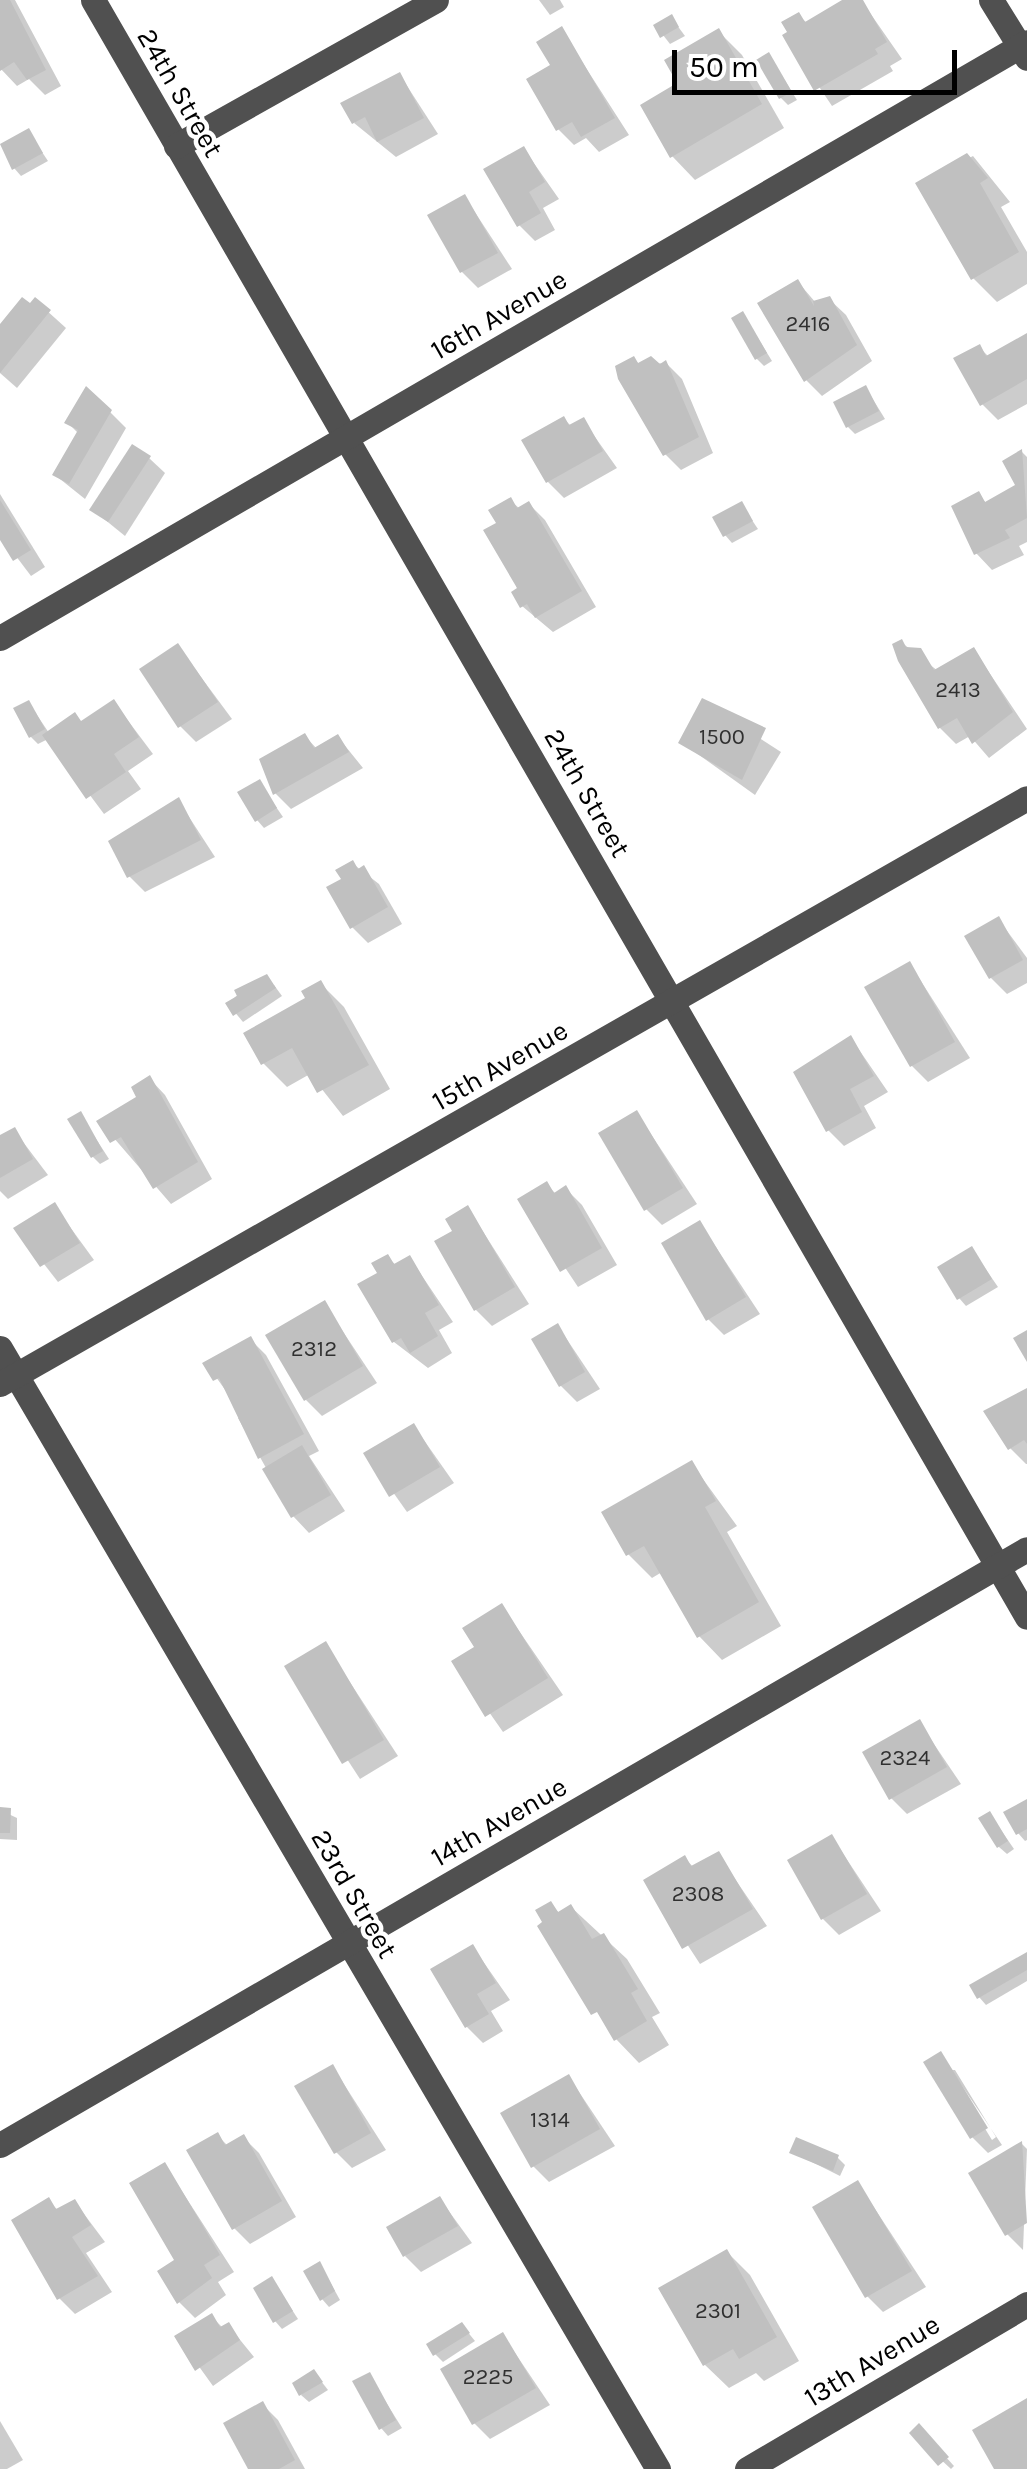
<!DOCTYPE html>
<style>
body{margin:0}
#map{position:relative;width:1027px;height:2469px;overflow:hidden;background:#fff;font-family:Karla,sans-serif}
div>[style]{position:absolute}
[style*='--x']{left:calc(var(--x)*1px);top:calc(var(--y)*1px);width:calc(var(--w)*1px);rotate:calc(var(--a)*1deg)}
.shadow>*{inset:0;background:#0003}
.building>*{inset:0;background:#c0c0c0}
.minor>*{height:25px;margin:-12.5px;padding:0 12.5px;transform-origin:12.5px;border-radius:12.5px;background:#505050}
span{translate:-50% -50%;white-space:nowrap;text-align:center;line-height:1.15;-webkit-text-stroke:9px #fff;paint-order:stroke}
.number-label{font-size:22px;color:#303030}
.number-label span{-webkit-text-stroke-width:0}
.street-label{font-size:28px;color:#000}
.scale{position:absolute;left:672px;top:50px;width:285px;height:45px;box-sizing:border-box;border:5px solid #000;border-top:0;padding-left:12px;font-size:30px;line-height:35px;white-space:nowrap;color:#000;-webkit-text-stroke:8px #fff;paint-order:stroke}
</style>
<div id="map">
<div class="shadow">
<i style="clip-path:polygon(0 0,15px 0,61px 86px,45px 95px,29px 79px,17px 86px,0 68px)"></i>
<i style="clip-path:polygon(539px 0,560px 0,564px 7px,550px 15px)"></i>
<i style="clip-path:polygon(861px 0,902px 59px,890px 66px,893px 71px,832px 106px,785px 36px,798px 15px,807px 23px)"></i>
<i style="clip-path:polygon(671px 17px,685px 36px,670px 44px,656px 26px)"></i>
<i style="clip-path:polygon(561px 29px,629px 135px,599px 152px,586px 138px,574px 145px,558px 129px,554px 66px)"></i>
<i style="clip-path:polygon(718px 31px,742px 55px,784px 128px,695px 180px,672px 156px,681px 84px)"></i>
<i style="clip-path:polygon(769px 55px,797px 100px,788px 105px,781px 98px)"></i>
<i style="clip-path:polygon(400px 75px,438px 134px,396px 157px,354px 123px)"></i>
<i style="clip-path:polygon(28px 131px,48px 161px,21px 176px,14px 168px)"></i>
<i style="clip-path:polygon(524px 149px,559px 199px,543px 208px,555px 230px,535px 241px,519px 225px)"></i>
<i style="clip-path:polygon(973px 156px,1010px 202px,1001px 207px,1027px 252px,1027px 284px,997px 302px,973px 278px,918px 184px)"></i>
<i style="clip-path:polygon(465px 197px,512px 269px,478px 288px,462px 272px)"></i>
<i style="clip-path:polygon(798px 282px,816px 303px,829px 299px,846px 315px,872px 361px,822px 396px,806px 380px)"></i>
<i style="clip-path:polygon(35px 300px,66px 328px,17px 388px,0 373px,0 328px)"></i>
<i style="clip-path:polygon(743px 314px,772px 361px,764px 366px,757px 359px)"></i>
<i style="clip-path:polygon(1027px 336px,1027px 404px,998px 420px,982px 404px,979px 347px,989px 357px)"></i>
<i style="clip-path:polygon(634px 359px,640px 365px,666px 363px,682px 379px,713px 453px,681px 470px,665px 454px)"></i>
<i style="clip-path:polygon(866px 388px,885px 419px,855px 434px,848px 427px)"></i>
<i style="clip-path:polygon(110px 412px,126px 428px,85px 499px,55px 475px,79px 434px,67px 422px)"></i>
<i style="clip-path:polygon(564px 419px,572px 427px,583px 420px,617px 468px,564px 498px,548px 482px)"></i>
<i style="clip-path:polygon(1022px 452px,1027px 457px,1027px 542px,1019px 546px,1024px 555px,992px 570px,976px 553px,978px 494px,987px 504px,1022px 484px)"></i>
<i style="clip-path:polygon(149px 458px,165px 473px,125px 536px,93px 510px)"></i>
<i style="clip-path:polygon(0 494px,45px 567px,31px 576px,0 535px)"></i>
<i style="clip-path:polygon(510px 500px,520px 509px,529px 504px,545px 520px,596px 607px,553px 632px,522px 606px,499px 524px)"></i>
<i style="clip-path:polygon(741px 504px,758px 529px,732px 543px,725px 535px)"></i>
<i style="clip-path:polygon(901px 642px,938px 671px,974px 650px,1027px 729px,989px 758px,970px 736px,956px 744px,940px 728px,896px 645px)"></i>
<i style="clip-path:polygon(178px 646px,232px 719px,196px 742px,180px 726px)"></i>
<i style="clip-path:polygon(114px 702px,153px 754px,128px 771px,141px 789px,104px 814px,48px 739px,38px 744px,31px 737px,29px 703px,49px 733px,83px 723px)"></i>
<i style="clip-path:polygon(703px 702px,781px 752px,755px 795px,681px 742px)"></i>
<i style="clip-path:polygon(305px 736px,317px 749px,338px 737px,363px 768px,291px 809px,275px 793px)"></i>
<i style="clip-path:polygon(259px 782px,283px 817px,264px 828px,257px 820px)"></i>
<i style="clip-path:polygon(178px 800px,215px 857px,145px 892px,129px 876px)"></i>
<i style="clip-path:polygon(352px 863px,379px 884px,402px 924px,368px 943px,352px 927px,344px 880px)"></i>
<i style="clip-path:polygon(999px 920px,1027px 958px,1027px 983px,1007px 994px,991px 978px)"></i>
<i style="clip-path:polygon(910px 964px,970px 1058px,928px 1082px,912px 1066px)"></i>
<i style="clip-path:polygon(251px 982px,274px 985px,282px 996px,243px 1022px,228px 1004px)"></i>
<i style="clip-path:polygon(320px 983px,344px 1007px,390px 1089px,343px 1116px,310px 1074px,287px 1087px,263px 1063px)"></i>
<i style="clip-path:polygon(851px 1038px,888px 1092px,864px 1106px,876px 1128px,844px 1146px,828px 1130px)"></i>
<i style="clip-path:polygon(150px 1079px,165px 1095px,212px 1179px,171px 1204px,100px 1122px,140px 1097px)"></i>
<i style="clip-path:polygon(637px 1113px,697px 1204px,662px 1225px,646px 1209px)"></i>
<i style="clip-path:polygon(80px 1114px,109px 1159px,100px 1164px,93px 1157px)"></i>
<i style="clip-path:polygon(14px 1130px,48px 1175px,8px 1199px,0 1191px,0 1138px)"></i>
<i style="clip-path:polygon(546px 1184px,556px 1194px,566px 1189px,582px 1205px,617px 1265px,578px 1287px,520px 1200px)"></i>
<i style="clip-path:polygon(54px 1205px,94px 1260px,58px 1282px,16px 1228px)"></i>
<i style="clip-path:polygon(468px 1208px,529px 1304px,492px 1326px,476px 1310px,455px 1232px)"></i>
<i style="clip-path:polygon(700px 1223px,760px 1314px,724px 1335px,708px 1319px)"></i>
<i style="clip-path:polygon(972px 1249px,998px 1287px,966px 1306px,959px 1298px)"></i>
<i style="clip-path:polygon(387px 1257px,397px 1266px,410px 1258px,453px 1322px,439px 1330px,452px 1353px,428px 1368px,394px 1342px,361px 1285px,381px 1274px)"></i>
<i style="clip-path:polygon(324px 1303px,377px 1383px,322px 1416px,306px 1400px)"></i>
<i style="clip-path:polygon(558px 1326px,600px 1389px,577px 1402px,561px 1386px)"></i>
<i style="clip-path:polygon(250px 1339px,266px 1355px,319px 1451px,309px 1456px,345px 1511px,309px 1533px,293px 1516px,238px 1418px,243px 1415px,206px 1363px)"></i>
<i style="clip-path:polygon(1027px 1391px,1027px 1464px,1026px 1464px,1010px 1448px)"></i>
<i style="clip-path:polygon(414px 1426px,454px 1483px,407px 1512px,366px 1454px)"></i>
<i style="clip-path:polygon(692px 1464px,737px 1526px,727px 1532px,781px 1626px,722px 1660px,699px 1636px,662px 1572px,652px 1578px,628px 1554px)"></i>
<i style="clip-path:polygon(502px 1606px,563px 1695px,503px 1732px,454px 1662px,477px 1648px)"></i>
<i style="clip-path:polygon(325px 1644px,398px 1756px,360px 1779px,287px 1667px)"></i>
<i style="clip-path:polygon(919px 1722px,961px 1784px,907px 1814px,891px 1798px)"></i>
<i style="clip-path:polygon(1027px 1802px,1027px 1840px,1025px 1841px,1018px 1833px)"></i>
<i style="clip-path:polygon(0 1810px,17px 1818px,17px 1840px,0 1839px)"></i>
<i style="clip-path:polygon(990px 1814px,1014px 1849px,1007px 1854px,999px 1847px)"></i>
<i style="clip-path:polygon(832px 1837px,881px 1911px,839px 1935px,823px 1919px)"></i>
<i style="clip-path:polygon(718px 1854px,767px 1926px,700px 1964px,646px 1881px,685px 1858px,694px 1868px)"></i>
<i style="clip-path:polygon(551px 1904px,560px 1914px,571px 1907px,627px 1959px,660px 2013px,652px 2017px,669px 2045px,639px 2063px,616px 2039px)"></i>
<i style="clip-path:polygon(473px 1947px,510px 2000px,491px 2011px,503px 2031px,483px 2043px,467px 2027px)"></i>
<i style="clip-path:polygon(1027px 1955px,1027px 1981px,986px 2005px,979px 1997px)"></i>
<i style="clip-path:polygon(evenodd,941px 2055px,1002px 2145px,988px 2153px,972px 2137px,941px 2055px,949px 2070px,955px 2070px,996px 2137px,992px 2140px,949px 2070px)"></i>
<i style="clip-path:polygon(333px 2067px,386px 2150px,352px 2168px,336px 2152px)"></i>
<i style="clip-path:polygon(569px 2077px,615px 2146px,549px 2182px,533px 2166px)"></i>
<i style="clip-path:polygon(217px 2135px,228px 2146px,243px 2137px,259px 2153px,296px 2217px,250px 2244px,234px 2228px)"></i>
<i style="clip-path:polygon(1022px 2144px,1027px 2149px,1023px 2250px,1007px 2234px)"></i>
<i style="clip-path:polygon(792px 2152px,837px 2157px,845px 2165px,840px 2176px)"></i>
<i style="clip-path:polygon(165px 2165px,234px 2272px,218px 2282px,226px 2295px,195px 2318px,179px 2302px)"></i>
<i style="clip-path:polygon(858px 2183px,926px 2287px,883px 2312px,867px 2296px)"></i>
<i style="clip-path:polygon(440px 2199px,472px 2243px,421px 2272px,405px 2256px)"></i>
<i style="clip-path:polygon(48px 2201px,59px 2211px,75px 2202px,105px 2242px,86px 2253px,112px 2292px,75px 2314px,59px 2298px)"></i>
<i style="clip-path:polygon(727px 2252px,750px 2275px,799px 2361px,764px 2381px,756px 2373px,729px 2388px,705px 2365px)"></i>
<i style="clip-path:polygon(320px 2264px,340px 2300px,329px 2307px,322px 2299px)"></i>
<i style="clip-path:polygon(272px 2279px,298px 2319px,282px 2329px,275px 2321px)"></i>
<i style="clip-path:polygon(212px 2317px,223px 2328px,228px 2325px,254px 2357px,213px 2386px,177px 2336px)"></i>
<i style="clip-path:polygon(462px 2325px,475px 2341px,443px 2362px,435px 2354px)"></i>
<i style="clip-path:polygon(503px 2335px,550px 2405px,490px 2439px,474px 2423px)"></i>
<i style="clip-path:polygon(314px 2372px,328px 2390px,309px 2402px,301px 2395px)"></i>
<i style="clip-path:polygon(369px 2375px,402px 2428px,388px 2436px,381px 2428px)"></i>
<i style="clip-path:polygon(262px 2404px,278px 2420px,305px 2469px,251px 2469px)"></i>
<i style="clip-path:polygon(0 2421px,23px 2460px,7px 2469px,0 2469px)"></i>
<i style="clip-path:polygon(919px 2427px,954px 2466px,951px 2469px,912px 2433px)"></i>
</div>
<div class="building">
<i style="clip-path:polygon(0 0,10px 0,46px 70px,27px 80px,14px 62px,0 71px)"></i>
<i style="clip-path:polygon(842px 0,863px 0,887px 42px,875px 49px,878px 54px,814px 91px,782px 35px,787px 32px,781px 22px,799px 12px,805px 22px)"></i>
<i style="clip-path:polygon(672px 14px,679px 27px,660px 38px,653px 25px)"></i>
<i style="clip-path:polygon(562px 26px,615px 118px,581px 137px,572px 122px,556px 131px,526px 79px,550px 65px,536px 42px)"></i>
<i style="clip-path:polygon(719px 28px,762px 104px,670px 158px,640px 105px,677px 83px,664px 60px)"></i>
<i style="clip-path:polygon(769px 52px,792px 92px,779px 99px,756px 60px)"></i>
<i style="clip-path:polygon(400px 72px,424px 118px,377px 142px,365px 117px,352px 124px,340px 103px)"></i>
<i style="clip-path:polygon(29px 128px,43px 153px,12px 170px,0 144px)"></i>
<i style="clip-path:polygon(524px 146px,545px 182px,529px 192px,541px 213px,517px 227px,483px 169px)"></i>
<i style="clip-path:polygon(967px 153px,988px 178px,980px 183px,1019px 252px,971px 280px,915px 183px)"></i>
<i style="clip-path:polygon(465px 194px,498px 253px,460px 273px,427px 215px)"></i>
<i style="clip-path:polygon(798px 279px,814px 306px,813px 301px,830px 296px,857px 345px,804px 382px,757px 303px)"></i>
<i style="clip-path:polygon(22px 297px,30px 303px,35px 297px,51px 310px,0 373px,0 324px)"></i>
<i style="clip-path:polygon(743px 311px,767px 353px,755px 360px,731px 318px)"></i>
<i style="clip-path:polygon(1027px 333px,1027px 379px,980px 406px,953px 358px,980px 344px,986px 356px)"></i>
<i style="clip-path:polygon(634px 356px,638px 363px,651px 356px,660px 364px,666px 360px,699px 437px,663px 456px,618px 379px,615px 366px)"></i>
<i style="clip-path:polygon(866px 385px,879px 411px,846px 428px,833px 402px)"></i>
<i style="clip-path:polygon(86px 386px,112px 410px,69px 484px,52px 475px,78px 430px,64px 423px)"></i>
<i style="clip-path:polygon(564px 416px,569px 425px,584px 417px,603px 451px,546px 483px,521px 440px)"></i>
<i style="clip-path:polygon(132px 444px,151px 456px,108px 522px,89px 510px)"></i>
<i style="clip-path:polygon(1022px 449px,1027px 518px,1005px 530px,1010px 538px,974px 555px,951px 506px,979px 491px,985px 502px,1015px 485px,1002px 461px)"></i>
<i style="clip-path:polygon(511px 497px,517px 508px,529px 501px,582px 591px,535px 618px,527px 604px,520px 608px,511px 592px,517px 588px,483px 530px,496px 523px,488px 510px)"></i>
<i style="clip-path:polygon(0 500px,31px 550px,13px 561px,0 540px)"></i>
<i style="clip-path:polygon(742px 501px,753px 521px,723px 537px,712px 517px)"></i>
<i style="clip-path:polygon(902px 639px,906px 647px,921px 648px,934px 670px,974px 647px,1013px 712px,972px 744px,957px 718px,938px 729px,898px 661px,892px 644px)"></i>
<i style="clip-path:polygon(178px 643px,218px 702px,178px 728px,139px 669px)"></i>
<i style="clip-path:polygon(702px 698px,766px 728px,742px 780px,678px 743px)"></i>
<i style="clip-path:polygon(114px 699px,139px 737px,114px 754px,126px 772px,86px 799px,42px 735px,75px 712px,81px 721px)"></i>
<i style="clip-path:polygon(29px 700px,45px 729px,29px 738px,13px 708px)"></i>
<i style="clip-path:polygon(305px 733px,314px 748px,338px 734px,349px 752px,273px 795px,259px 759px)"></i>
<i style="clip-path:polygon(260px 779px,277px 808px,255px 822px,237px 792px)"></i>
<i style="clip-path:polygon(179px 797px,201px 840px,127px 878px,108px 841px)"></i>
<i style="clip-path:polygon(353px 860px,358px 869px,364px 865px,388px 907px,350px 929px,326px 887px,341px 879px,335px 870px)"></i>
<i style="clip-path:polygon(999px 916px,1023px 960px,989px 979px,964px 936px)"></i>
<i style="clip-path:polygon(910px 961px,955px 1042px,910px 1067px,864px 987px)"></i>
<i style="clip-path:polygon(267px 974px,276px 988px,233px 1016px,225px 1003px,237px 996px,234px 990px)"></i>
<i style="clip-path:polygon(321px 980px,369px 1065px,317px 1093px,292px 1048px,261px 1065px,243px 1033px,305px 998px,301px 991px)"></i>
<i style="clip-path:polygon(851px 1035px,874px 1076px,850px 1089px,862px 1112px,826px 1132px,793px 1072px)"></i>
<i style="clip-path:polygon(150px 1075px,198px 1162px,153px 1189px,121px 1137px,110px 1143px,96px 1121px,136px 1097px,131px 1087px)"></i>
<i style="clip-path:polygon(637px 1110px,683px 1188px,644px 1211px,598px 1133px)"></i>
<i style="clip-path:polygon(81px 1111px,103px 1151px,91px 1158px,67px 1119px)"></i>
<i style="clip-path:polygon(15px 1127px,33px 1159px,0 1178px,0 1135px)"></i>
<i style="clip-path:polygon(547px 1181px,554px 1193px,566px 1185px,602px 1248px,560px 1272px,517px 1199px)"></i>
<i style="clip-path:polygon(55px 1202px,80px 1243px,40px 1267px,13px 1228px)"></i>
<i style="clip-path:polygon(468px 1205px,515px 1287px,474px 1311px,434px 1241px,452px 1231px,445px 1219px)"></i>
<i style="clip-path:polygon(700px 1220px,746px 1297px,706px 1321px,661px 1243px)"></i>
<i style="clip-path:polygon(972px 1246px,992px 1279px,957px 1300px,937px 1267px)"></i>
<i style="clip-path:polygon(388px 1254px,394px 1264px,410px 1255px,439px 1305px,425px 1313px,438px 1336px,410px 1353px,401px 1338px,392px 1343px,357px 1284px,377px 1273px,371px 1263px)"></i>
<i style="clip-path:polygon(325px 1300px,363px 1366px,304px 1401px,265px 1335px)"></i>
<i style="clip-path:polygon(558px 1323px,585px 1372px,559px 1387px,531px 1339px)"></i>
<i style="clip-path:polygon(1027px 1330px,1027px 1362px,1013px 1338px)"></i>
<i style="clip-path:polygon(251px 1336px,304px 1434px,258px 1459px,219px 1378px,213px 1381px,202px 1363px)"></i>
<i style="clip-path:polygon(1027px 1388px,1027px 1444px,1024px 1440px,1008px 1450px,983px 1411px)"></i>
<i style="clip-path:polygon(414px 1423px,440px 1467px,389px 1497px,363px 1453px)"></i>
<i style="clip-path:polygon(302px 1445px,331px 1495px,291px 1518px,262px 1469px)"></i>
<i style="clip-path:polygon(692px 1460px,716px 1501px,705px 1507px,759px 1602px,697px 1638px,644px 1546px,626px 1556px,601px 1512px)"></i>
<i style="clip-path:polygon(502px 1603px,548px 1678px,485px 1717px,451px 1661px,474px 1647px,462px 1628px)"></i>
<i style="clip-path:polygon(326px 1641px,384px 1740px,342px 1764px,284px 1666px)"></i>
<i style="clip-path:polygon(920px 1719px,947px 1767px,889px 1800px,862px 1752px)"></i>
<i style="clip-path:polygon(1027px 1799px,1027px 1829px,1016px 1835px,1003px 1812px)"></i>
<i style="clip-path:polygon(0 1807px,11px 1808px,10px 1833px,0 1833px)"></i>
<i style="clip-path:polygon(990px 1811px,1008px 1841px,997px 1848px,978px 1818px)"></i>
<i style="clip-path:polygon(832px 1834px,867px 1894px,821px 1920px,787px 1860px)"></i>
<i style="clip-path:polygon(719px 1851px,753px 1909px,682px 1949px,643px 1880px,685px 1855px,691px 1866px)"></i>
<i style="clip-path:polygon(551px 1901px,558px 1912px,571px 1904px,592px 1939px,604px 1933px,638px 1989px,631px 1993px,647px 2021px,614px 2041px,597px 2012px,591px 2015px,537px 1926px,542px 1922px,535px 1910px)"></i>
<i style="clip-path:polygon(473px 1944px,496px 1983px,477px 1994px,489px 2014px,465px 2028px,430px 1969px)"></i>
<i style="clip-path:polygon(1027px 1952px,1027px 1970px,977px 1999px,969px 1985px)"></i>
<i style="clip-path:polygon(941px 2051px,988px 2128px,970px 2139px,923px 2062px)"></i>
<i style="clip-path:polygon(333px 2064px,371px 2133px,334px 2154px,294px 2086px)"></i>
<i style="clip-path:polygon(569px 2074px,600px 2129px,531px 2168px,500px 2113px)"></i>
<i style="clip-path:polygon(218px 2132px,225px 2145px,244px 2134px,282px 2201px,232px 2230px,186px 2150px)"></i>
<i style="clip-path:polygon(796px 2137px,839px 2155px,833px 2171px,789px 2153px)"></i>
<i style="clip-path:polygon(1022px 2141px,1027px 2223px,1005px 2236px,968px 2173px)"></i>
<i style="clip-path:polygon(165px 2162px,220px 2255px,204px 2265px,212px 2278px,177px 2304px,157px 2271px,174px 2260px,129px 2183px)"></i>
<i style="clip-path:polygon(858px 2180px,912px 2271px,865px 2298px,812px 2207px)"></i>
<i style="clip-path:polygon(440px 2196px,458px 2226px,403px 2257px,386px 2227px)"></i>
<i style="clip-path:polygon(49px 2197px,56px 2209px,75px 2199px,91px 2225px,72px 2237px,98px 2276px,57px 2300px,11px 2220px)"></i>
<i style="clip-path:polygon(727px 2249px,777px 2337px,739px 2359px,733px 2349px,703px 2366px,658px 2288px)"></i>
<i style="clip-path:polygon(320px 2261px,335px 2291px,320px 2301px,303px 2271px)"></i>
<i style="clip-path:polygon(272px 2276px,293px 2311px,273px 2323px,253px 2288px)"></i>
<i style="clip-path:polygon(212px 2313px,220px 2327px,229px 2322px,240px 2340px,195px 2371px,174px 2336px)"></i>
<i style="clip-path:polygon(462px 2322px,470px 2333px,433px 2356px,426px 2344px)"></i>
<i style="clip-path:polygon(503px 2332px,536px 2388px,472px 2425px,440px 2369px)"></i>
<i style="clip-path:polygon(314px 2369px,323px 2382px,299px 2396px,292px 2383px)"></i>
<i style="clip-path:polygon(370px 2372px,396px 2420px,379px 2430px,352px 2381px)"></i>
<i style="clip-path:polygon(1027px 2398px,1027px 2469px,994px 2469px,972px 2430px)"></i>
<i style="clip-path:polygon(263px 2401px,295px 2460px,279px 2469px,248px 2469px,223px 2423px)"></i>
<i style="clip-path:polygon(919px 2423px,949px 2457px,938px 2466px,909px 2433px)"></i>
</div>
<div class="minor">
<i style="--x:93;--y:0;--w:1867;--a:59.99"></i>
<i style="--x:991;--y:0;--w:68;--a:58.2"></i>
<i style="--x:176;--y:146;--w:298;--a:-29.3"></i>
<i style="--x:0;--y:638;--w:1187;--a:-30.13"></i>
<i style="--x:0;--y:1348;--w:1300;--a:59.59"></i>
<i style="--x:0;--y:1384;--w:1182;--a:-29.71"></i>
<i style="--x:0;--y:2145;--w:1187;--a:-30.13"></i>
<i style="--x:747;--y:2469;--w:325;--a:-30.5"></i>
</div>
<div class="number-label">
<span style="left:808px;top:325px">2416</span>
<span style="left:958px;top:691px">2413</span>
<span style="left:722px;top:738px">1500</span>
<span style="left:314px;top:1350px">2312</span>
<span style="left:905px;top:1759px">2324</span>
<span style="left:698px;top:1895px">2308</span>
<span style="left:550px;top:2121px">1314</span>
<span style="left:718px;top:2312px">2301</span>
<span style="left:488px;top:2378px">2225</span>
</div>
<div class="street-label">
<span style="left:180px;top:93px;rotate:60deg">24th Street</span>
<span style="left:499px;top:315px;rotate:-30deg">16th Avenue</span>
<span style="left:587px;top:793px;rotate:60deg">24th Street</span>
<span style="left:500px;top:1066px;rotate:-30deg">15th Avenue</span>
<span style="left:499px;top:1822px;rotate:-30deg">14th Avenue</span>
<span style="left:354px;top:1894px;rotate:60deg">23rd Street</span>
<span style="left:872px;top:2361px;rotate:-31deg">13th Avenue</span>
</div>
<div class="scale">50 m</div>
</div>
